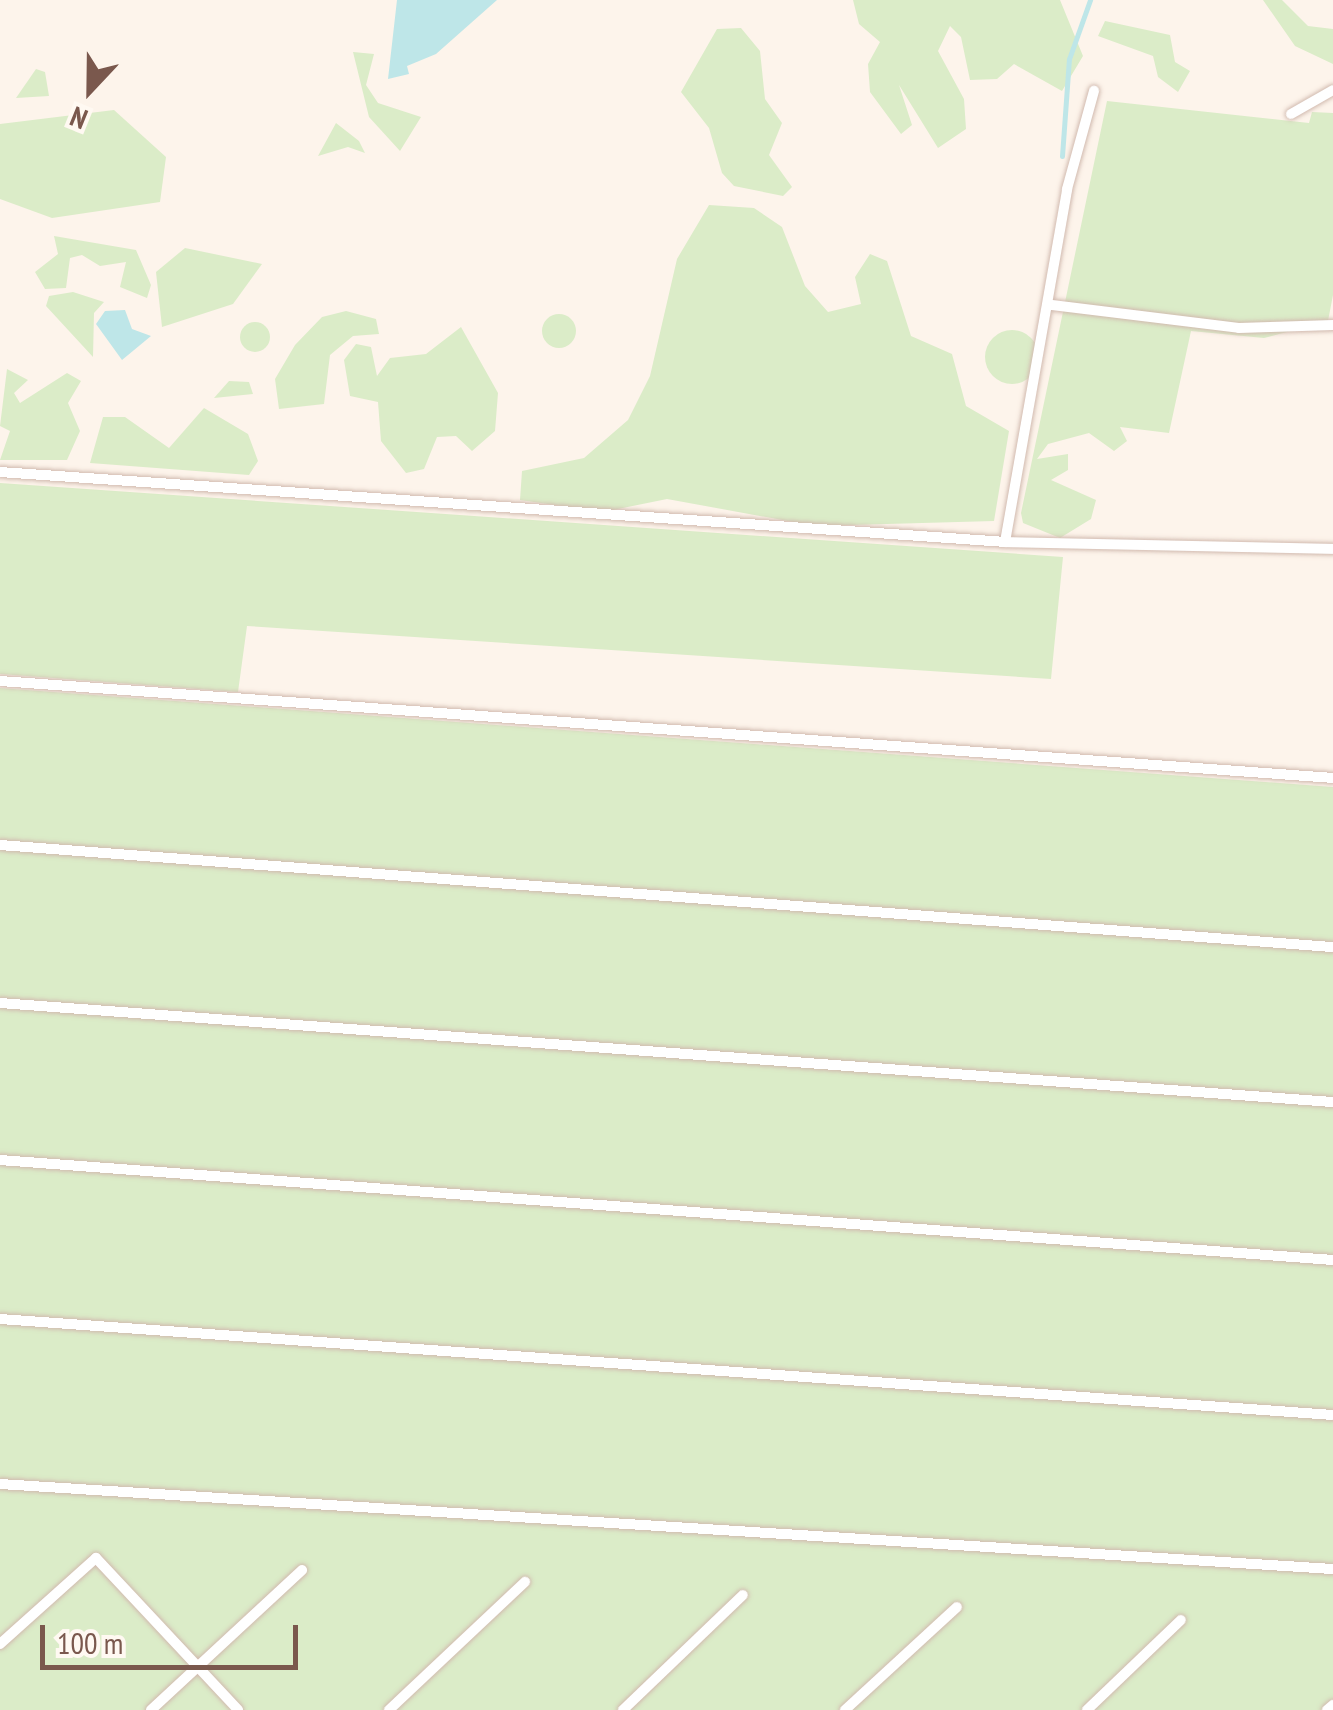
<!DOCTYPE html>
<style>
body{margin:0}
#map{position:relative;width:1333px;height:1710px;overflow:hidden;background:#fdf4eb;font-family:"PT Sans Narrow",sans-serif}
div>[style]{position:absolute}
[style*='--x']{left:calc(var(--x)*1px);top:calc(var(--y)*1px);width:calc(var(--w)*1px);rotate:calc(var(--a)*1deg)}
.green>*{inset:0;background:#dbecc8}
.round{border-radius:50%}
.water>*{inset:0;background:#bee6e8}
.stream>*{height:5px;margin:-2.5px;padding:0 2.5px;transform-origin:2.5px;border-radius:2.5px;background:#bee6e8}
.roads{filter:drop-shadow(0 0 2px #d1baaf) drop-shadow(0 0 2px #d1baaf)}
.lane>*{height:10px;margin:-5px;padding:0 5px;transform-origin:5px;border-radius:5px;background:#fff}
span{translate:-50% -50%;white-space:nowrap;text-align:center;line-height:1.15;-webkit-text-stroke:9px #fff9f2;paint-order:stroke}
.north{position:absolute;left:40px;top:40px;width:100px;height:100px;-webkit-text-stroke:8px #fff9f2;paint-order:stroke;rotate:202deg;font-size:28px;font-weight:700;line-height:40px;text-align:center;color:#7a584d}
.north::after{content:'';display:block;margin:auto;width:35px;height:45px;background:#7a584d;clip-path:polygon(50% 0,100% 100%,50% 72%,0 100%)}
.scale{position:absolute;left:40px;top:1625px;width:258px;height:45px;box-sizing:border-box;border:5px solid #7a584d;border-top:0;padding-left:12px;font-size:30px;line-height:35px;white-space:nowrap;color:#7a584d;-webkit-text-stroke:8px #fff9f2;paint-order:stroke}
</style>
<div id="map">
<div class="green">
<i style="clip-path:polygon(853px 0,1060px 0,1083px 56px,1062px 91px,1014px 64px,997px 79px,970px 80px,961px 37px,950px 26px,938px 51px,964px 99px,966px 129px,938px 148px,899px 85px,912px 125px,901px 134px,870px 92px,868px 64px,880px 42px,859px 24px)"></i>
<i style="clip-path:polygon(1263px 0,1282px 0,1308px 26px,1333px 29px,1333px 64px,1295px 46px)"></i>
<i style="clip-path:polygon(1105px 21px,1170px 35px,1175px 62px,1190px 71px,1178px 92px,1158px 77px,1153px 56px,1098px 36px)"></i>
<i style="clip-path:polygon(741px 28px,760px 51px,765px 99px,782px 123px,769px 155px,792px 187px,783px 196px,734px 186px,722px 173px,709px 128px,681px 92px,717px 29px)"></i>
<i style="clip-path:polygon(353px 52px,374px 54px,366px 85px,378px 103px,421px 117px,400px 151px,369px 117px)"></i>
<i style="clip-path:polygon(36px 69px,45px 72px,49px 96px,16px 98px)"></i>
<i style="clip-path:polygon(1107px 101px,1309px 123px,1312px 112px,1333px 113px,1333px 295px,1328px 321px,1264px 338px,1191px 331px,1169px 433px,1120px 427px,1127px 441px,1114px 451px,1089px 433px,1048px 444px,1037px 459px,1068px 454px,1068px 470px,1051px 480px,1096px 500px,1091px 519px,1060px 538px,1023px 523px,1021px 513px)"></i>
<i style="clip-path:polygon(114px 110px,166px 157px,160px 202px,52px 218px,0 199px,0 124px)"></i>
<i style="clip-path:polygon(336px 123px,359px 141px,365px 153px,348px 147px,318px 156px)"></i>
<i style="clip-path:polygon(709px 205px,754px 208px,782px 227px,805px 286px,828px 312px,861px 304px,855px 277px,870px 254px,887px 261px,911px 336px,952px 354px,966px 406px,1009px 431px,994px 521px,815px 526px,667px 499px,603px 512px,520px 500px,522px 471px,584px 458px,628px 420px,650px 376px,677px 259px)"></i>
<i style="clip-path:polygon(54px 236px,136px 250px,151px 285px,147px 298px,120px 287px,126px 262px,100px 266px,82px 255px,70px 258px,66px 288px,45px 289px,35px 272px,58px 254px)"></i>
<i style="clip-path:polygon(185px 248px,262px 264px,233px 304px,162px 327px,156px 272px)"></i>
<i style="clip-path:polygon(73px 292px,104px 302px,94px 313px,93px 357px,46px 306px,49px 296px)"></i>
<i style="clip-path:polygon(346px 311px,376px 319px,379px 334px,353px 336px,330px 355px,324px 404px,279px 409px,275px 379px,295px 345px,322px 317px)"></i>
<i class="round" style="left:542px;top:314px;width:34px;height:34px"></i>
<i class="round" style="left:240px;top:322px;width:30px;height:30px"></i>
<i style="clip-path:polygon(461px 327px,498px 393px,495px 431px,472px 451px,456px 436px,437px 437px,424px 469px,406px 473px,381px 441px,378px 402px,350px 396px,344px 360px,356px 344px,371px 347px,377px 376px,390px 358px,426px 354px)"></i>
<i class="round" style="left:985px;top:330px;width:54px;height:54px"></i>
<i style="clip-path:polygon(7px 369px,28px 380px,14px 393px,20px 403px,67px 373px,81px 381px,68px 403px,80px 431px,67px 460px,0 460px,10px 431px,0 426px)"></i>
<i style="clip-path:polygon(229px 381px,249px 382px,253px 394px,214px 398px)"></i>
<i style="clip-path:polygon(204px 408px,248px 434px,258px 461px,249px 475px,90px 463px,103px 417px,125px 417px,169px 448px)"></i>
<i style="clip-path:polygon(0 483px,1063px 557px,1051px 679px,247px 626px,238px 692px,0 674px)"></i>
<i style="clip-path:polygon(0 688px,1333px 787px,1333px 1710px,0 1710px)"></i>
</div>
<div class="water">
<i style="clip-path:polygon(397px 0,497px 0,436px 54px,407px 66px,409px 74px,388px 79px)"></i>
<i style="clip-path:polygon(125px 310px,132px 329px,151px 336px,122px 360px,96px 324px,105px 311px)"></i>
</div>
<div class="stream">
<i style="--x:1062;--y:156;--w:97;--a:-85.9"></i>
<i style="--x:1069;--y:59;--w:63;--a:-70.4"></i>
</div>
<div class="roads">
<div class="lane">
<i style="--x:1291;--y:114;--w:48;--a:-29.7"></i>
<i style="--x:1052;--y:305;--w:188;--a:7"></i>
<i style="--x:1239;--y:328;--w:94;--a:-1.8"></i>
<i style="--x:0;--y:472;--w:1007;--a:3.98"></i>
<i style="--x:1005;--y:542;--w:328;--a:1.2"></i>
<i style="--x:1005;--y:542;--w:358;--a:-80"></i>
<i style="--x:1067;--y:189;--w:102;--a:-74.6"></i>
<i style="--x:0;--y:681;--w:1337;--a:4.16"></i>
<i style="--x:0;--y:845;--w:1337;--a:4.38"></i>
<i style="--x:0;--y:1003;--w:1337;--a:4.25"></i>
<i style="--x:0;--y:1160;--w:1337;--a:4.29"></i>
<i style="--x:0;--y:1319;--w:1336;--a:4.12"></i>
<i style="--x:0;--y:1484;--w:1336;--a:3.65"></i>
<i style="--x:0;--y:1644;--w:129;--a:-41.9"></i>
<i style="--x:96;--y:1558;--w:208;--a:46.9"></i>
<i style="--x:151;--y:1710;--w:206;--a:-42.8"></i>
<i style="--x:389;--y:1710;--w:187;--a:-43.3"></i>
<i style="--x:623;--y:1710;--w:166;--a:-43.8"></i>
<i style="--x:845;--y:1710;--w:152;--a:-42.6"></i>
<i style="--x:1087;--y:1710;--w:130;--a:-43.8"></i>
<i style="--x:1327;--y:1710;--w:8;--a:-40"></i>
</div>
</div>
<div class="north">N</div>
<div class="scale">100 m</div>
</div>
